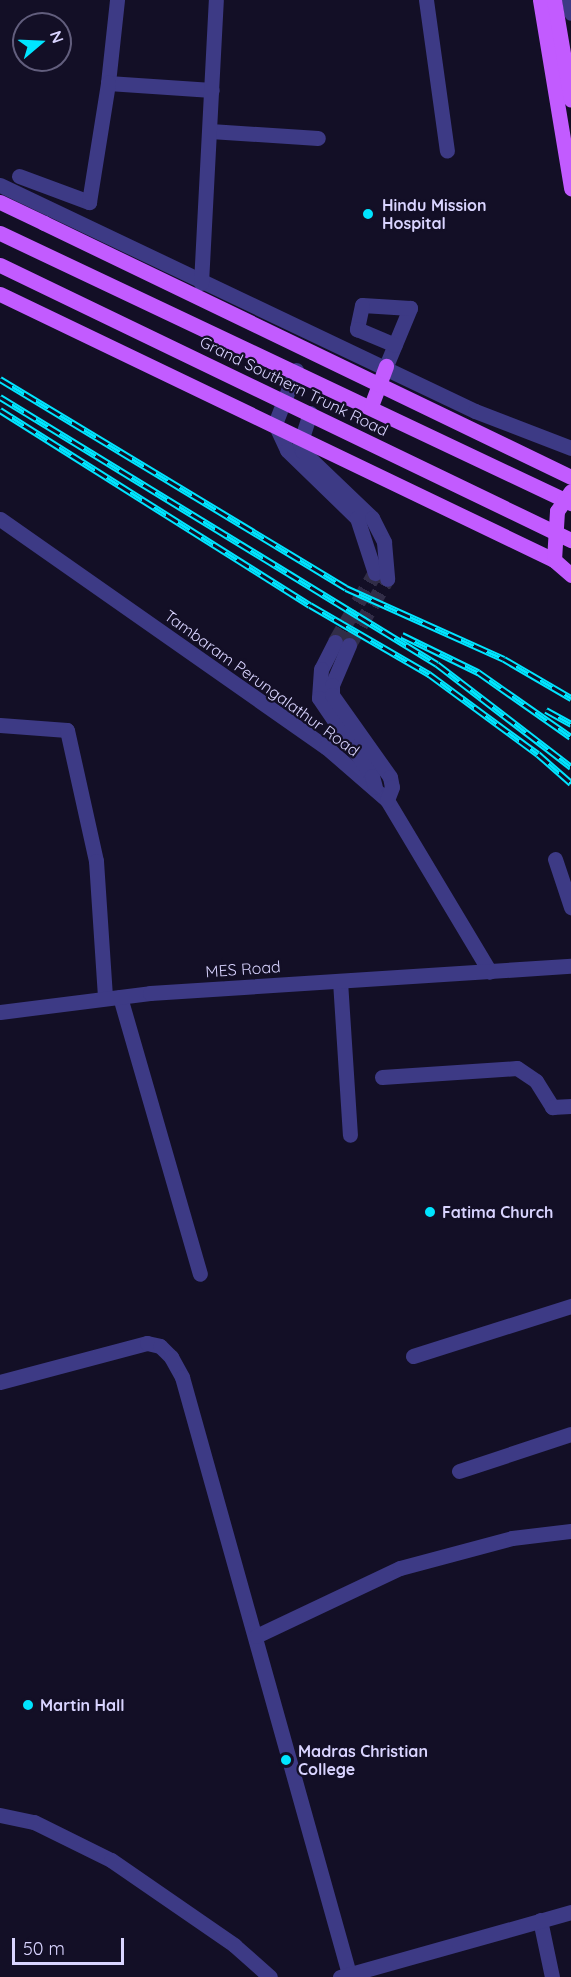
<!DOCTYPE html>
<style>
body{margin:0}
#map{position:relative;width:571px;height:1977px;overflow:hidden;background:#130f26;font-family:Quicksand,sans-serif}
div>[style]{position:absolute}
[style*='--x']{left:calc(var(--x)*1px);top:calc(var(--y)*1px);width:calc(var(--w)*1px);rotate:calc(var(--a)*1deg)}
.minor-tunnel>*{height:15px;margin-top:-7.5px;transform-origin:0;background:repeating-linear-gradient(90deg,#312d47 0 15px,transparent 0 23px)}
.minor>*{height:15px;margin:-7.5px;padding:0 7.5px;transform-origin:7.5px;border-radius:7.5px;background:#3d3a85}
.major>*{height:15px;margin:-7.5px;padding:0 7.5px;transform-origin:7.5px;border-radius:7.5px;background:#c25bff}
.rail>*{height:7px;margin-top:-3.5px;transform-origin:0;background:repeating-linear-gradient(90deg,#130f26 0 14px,#00e5ff 0 28px);box-sizing:border-box;border-block:2px solid #00e5ff}
.major-bridge>*{height:15px;margin:-7.5px;padding:0 7.5px;transform-origin:7.5px;border-radius:7.5px;background:#c25bff}
.dots>*{width:16px;height:16px;translate:-50% -50%;box-sizing:border-box;border:3px solid #130f26;border-radius:50%}
span{translate:-50% -50%;white-space:nowrap;text-align:center;line-height:1.15;-webkit-text-stroke:4.5px #130f26;paint-order:stroke}
.poi-label{font-size:16px;color:#d9d4ff;font-weight:700}
.left{translate:0 -50%;text-align:left}
.street-label{font-size:16px;color:#d9d4ff}
.north{position:absolute;left:12px;top:12px;width:60px;height:60px;box-sizing:border-box;background:#130f26;border:2px solid #625e7d;border-radius:50%;rotate:71deg;font-size:16px;font-weight:700;line-height:24px;text-align:center;color:#d9d4ff}
.north::after{content:'';display:block;margin:auto;width:21px;height:27px;background:#00e5ff;clip-path:polygon(50% 0,100% 100%,50% 72%,0 100%)}
.scale{position:absolute;left:12px;top:1938px;width:112px;height:27px;box-sizing:border-box;border:3px solid #d9d4ff;border-top:0;padding-left:8px;font-size:18px;line-height:21px;white-space:nowrap;color:#d9d4ff;-webkit-text-stroke:4px #130f26;paint-order:stroke}
</style>
<div id="map">
<div class="minor-tunnel">
<i style="--x:335;--y:642;--w:80;--a:-59.9"></i>
<i style="--x:349;--y:645;--w:76;--a:-60.1"></i>
</div>
<div class="minor">
<i style="--x:117;--y:0;--w:83;--a:96.2"></i>
<i style="--x:108;--y:83;--w:104;--a:3.9"></i>
<i style="--x:426;--y:0;--w:152;--a:82.1"></i>
<i style="--x:569;--y:0;--w:13;--a:81"></i>
<i style="--x:210;--y:131;--w:108;--a:3.7"></i>
<i style="--x:19;--y:176;--w:75;--a:20.4"></i>
<i style="--x:89;--y:202;--w:121;--a:-80.9"></i>
<i style="--x:0;--y:185;--w:526;--a:25.44"></i>
<i style="--x:475;--y:411;--w:103;--a:21.1"></i>
<i style="--x:201;--y:283;--w:283;--a:-87"></i>
<i style="--x:386;--y:366;--w:63;--a:-67.5"></i>
<i style="--x:410;--y:308;--w:48;--a:-176.4"></i>
<i style="--x:362;--y:305;--w:25;--a:102"></i>
<i style="--x:357;--y:329;--w:41;--a:22.8"></i>
<i style="--x:296;--y:370;--w:58;--a:111.3"></i>
<i style="--x:275;--y:424;--w:29;--a:65"></i>
<i style="--x:287;--y:450;--w:98;--a:44.2"></i>
<i style="--x:357;--y:518;--w:58;--a:71.9"></i>
<i style="--x:310;--y:413;--w:33;--a:108"></i>
<i style="--x:300;--y:444;--w:7;--a:74"></i>
<i style="--x:302;--y:451;--w:97;--a:43.7"></i>
<i style="--x:372;--y:518;--w:27;--a:63"></i>
<i style="--x:384;--y:542;--w:37;--a:85"></i>
<i style="--x:0;--y:519;--w:398;--a:35"></i>
<i style="--x:326;--y:747;--w:81;--a:41"></i>
<i style="--x:387;--y:800;--w:200;--a:59.1"></i>
<i style="--x:335;--y:642;--w:30;--a:117"></i>
<i style="--x:321;--y:669;--w:29;--a:94"></i>
<i style="--x:319;--y:698;--w:94;--a:55.8"></i>
<i style="--x:372;--y:776;--w:11;--a:75"></i>
<i style="--x:349;--y:645;--w:43;--a:113"></i>
<i style="--x:332;--y:685;--w:10;--a:90"></i>
<i style="--x:332;--y:695;--w:100;--a:54.7"></i>
<i style="--x:390;--y:777;--w:10;--a:79"></i>
<i style="--x:392;--y:787;--w:14;--a:111"></i>
<i style="--x:0;--y:725;--w:67;--a:4.3"></i>
<i style="--x:67;--y:730;--w:134;--a:77.5"></i>
<i style="--x:96;--y:861;--w:137;--a:86.2"></i>
<i style="--x:555;--y:859;--w:51;--a:71.6"></i>
<i style="--x:340;--y:981;--w:154;--a:86.3"></i>
<i style="--x:120;--y:997;--w:288;--a:73.9"></i>
<i style="--x:0;--y:1012;--w:151;--a:-7.2"></i>
<i style="--x:150;--y:993;--w:422;--a:-3.7"></i>
<i style="--x:382;--y:1077;--w:135;--a:-3.8"></i>
<i style="--x:517;--y:1068;--w:23;--a:34"></i>
<i style="--x:536;--y:1081;--w:31;--a:58"></i>
<i style="--x:552;--y:1107;--w:19;--a:-3"></i>
<i style="--x:413;--y:1356;--w:166;--a:-17.6"></i>
<i style="--x:0;--y:1382;--w:152;--a:-14.9"></i>
<i style="--x:147;--y:1343;--w:13;--a:13"></i>
<i style="--x:160;--y:1346;--w:16;--a:45"></i>
<i style="--x:171;--y:1357;--w:23;--a:61"></i>
<i style="--x:182;--y:1377;--w:620;--a:74.37"></i>
<i style="--x:459;--y:1471;--w:118;--a:-18.3"></i>
<i style="--x:256;--y:1636;--w:159;--a:-25.3"></i>
<i style="--x:400;--y:1568;--w:116;--a:-15"></i>
<i style="--x:512;--y:1538;--w:59;--a:-6.8"></i>
<i style="--x:0;--y:1815;--w:35;--a:12"></i>
<i style="--x:34;--y:1822;--w:86;--a:26.3"></i>
<i style="--x:111;--y:1860;--w:150;--a:34.6"></i>
<i style="--x:234;--y:1945;--w:48;--a:41.6"></i>
<i style="--x:540;--y:1920;--w:58;--a:78.1"></i>
<i style="--x:340;--y:1977;--w:240;--a:-15.7"></i>
</div>
<div class="major">
<i style="--x:540;--y:0;--w:191;--a:80.6"></i>
<i style="--x:554;--y:0;--w:101;--a:80.4"></i>
<i style="--x:0;--y:202;--w:49;--a:25.5"></i>
<i style="--x:0;--y:233;--w:632;--a:25.31"></i>
<i style="--x:0;--y:265;--w:634;--a:25.72"></i>
<i style="--x:371;--y:406;--w:43;--a:-69.4"></i>
<i style="--x:554;--y:560;--w:23;--a:41"></i>
</div>
<div class="rail">
<i style="--x:0;--y:379;--w:404;--a:31.1"></i>
<i style="--x:346;--y:588;--w:173;--a:24.2"></i>
<i style="--x:504;--y:659;--w:78;--a:30.2"></i>
<i style="--x:0;--y:397;--w:512;--a:31.42"></i>
<i style="--x:437;--y:664;--w:169;--a:37.5"></i>
<i style="--x:0;--y:410;--w:366;--a:32.2"></i>
<i style="--x:310;--y:605;--w:138;--a:30.1"></i>
<i style="--x:429;--y:674;--w:135;--a:36.3"></i>
<i style="--x:538;--y:754;--w:44;--a:41.3"></i>
<i style="--x:402;--y:635;--w:85;--a:26"></i>
<i style="--x:478;--y:672;--w:113;--a:35"></i>
<i style="--x:546;--y:710;--w:29;--a:29"></i>
</div>
<div class="major-bridge">
<i style="--x:44;--y:223;--w:585;--a:25.73"></i>
<i style="--x:0;--y:294;--w:615;--a:25.65"></i>
<i style="--x:554;--y:560;--w:49;--a:-86.5"></i>
<i style="--x:557;--y:511;--w:24;--a:-55"></i>
</div>
<div class="dots">
<i style="left:368px;top:214px;background:#00e5ff"></i>
<i style="left:430px;top:1212px;background:#00e5ff"></i>
<i style="left:28px;top:1705px;background:#00e5ff"></i>
<i style="left:286px;top:1760px;background:#00e5ff"></i>
</div>
<div class="poi-label">
<span class="left" style="left:382px;top:214px">Hindu Mission<br>Hospital</span>
<span class="left" style="left:442px;top:1212px">Fatima Church</span>
<span class="left" style="left:40px;top:1705px">Martin Hall</span>
<span class="left" style="left:298px;top:1760px">Madras Christian<br>College</span>
</div>
<div class="street-label">
<span style="left:294px;top:386px;rotate:26deg">Grand Southern Trunk Road</span>
<span style="left:262px;top:683px;rotate:36deg">Tambaram Perungalathur Road</span>
<span style="left:243px;top:969px;rotate:-4deg">MES Road</span>
</div>
<div class="north">N</div>
<div class="scale">50 m</div>
</div>
